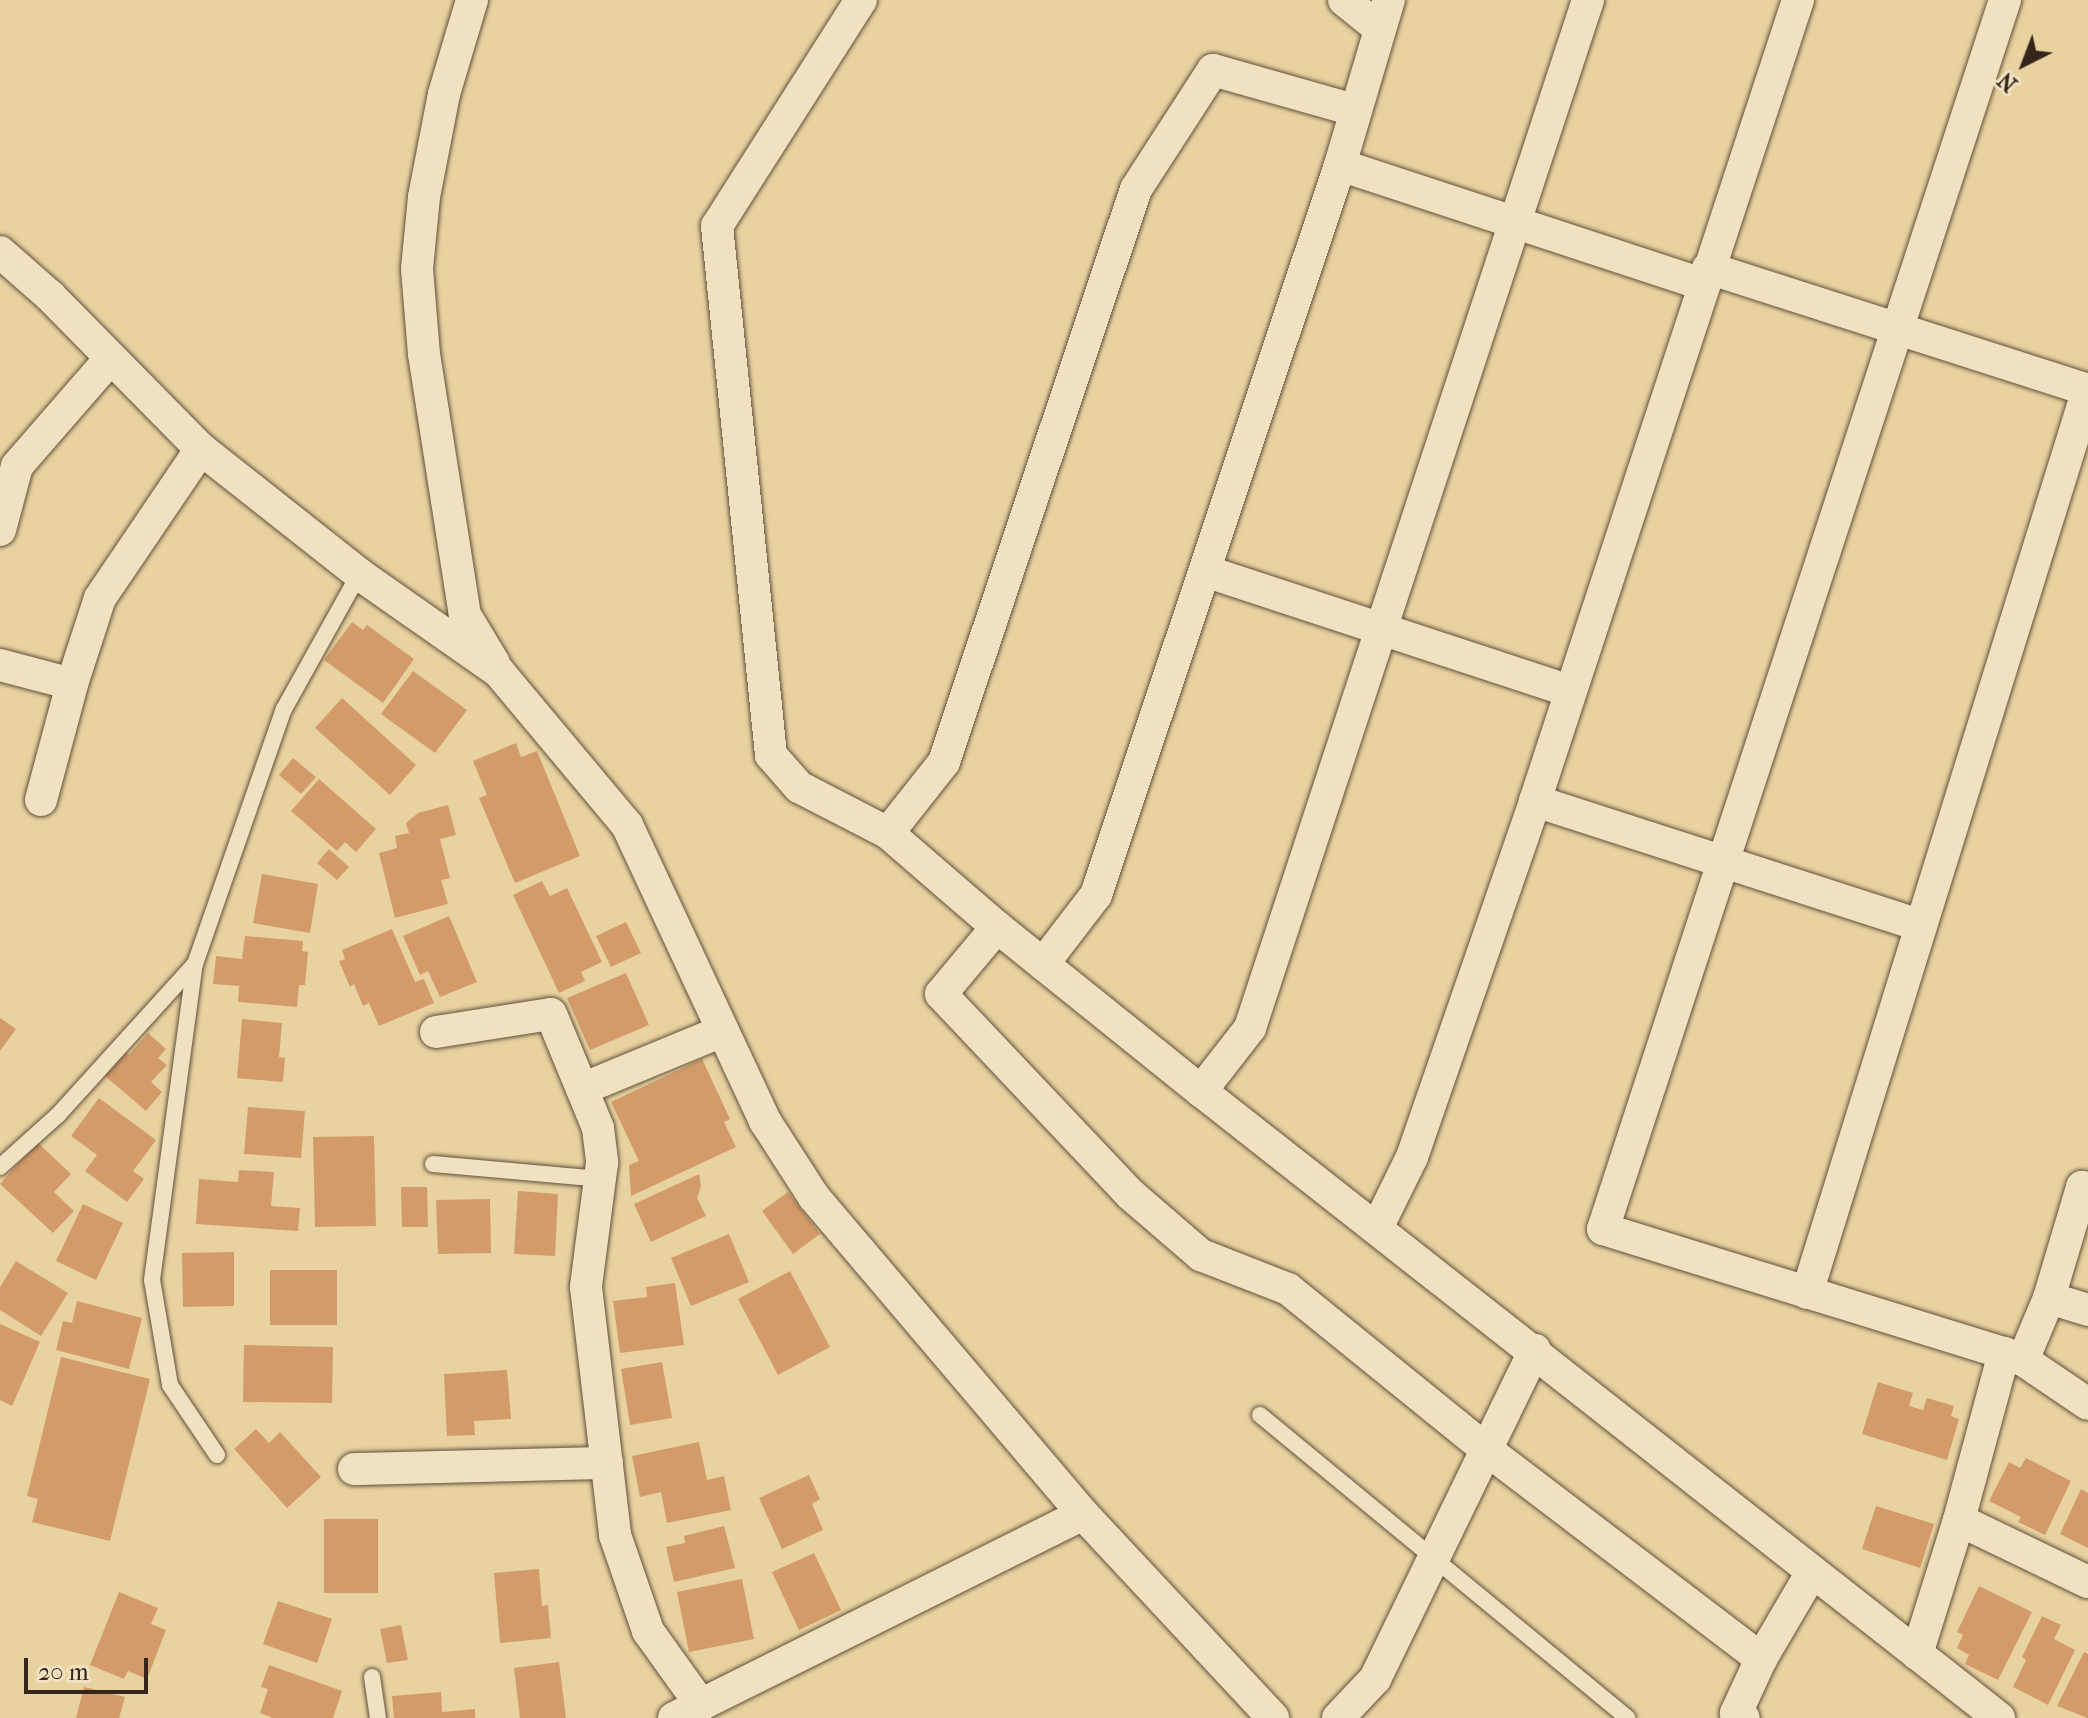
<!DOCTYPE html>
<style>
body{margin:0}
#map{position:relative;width:2088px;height:1718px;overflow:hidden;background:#e8d3a0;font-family:"IM FELL French Canon",serif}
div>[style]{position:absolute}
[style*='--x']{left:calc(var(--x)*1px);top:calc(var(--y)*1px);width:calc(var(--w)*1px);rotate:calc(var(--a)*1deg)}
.building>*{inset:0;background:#d39b6a}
.roads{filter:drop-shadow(0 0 2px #62503d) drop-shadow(0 0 2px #62503d)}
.lane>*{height:16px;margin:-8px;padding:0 8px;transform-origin:8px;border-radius:8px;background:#f0e2c1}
.street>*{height:32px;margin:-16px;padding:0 16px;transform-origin:16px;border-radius:16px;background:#f0e2c1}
span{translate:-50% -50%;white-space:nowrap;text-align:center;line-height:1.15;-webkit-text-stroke:8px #f0e2c1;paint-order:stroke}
.north{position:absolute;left:1984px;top:24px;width:80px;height:80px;-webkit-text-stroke:6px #f0e2c1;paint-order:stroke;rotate:222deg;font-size:22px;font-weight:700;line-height:32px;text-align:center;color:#36251c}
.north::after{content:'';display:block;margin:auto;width:28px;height:36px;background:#36251c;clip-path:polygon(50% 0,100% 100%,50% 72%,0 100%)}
.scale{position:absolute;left:24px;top:1658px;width:124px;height:36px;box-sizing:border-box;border:4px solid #36251c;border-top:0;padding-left:10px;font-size:24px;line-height:28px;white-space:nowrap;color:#36251c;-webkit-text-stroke:6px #f0e2c1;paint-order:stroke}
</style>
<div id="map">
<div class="building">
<i style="clip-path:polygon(352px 622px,363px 630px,367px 625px,414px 659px,383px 703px,324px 660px)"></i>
<i style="clip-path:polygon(413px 671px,467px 710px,435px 753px,381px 714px)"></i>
<i style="clip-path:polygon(342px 698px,416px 765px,390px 795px,315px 728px)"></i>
<i style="clip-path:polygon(516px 743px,521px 757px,537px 751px,580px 856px,515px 883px,479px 798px,487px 795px,473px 761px)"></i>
<i style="clip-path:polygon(293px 758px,316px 777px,301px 794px,279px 775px)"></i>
<i style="clip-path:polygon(319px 779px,376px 829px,356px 852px,345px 842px,337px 851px,291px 811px)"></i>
<i style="clip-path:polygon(448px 805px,456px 835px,440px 839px,450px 878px,441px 880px,448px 904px,395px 918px,379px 853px,397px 848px,395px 836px,409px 833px,406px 823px,418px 813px)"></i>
<i style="clip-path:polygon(329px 849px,349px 867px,337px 880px,317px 863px)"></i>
<i style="clip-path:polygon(262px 874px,318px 884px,310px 933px,253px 923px)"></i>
<i style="clip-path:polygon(542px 881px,550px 896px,567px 888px,602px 962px,581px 972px,585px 981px,559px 993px,513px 895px)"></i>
<i style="clip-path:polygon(449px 916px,477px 982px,440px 997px,428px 971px,420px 975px,403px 936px)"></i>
<i style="clip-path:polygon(626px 922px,641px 953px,611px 967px,596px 936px)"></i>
<i style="clip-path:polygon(392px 929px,415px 982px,424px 979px,434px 1003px,379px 1026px,369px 1003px,363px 1006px,354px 984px,350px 987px,339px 961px,345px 959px,342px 950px)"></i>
<i style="clip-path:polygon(245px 936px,303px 941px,302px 951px,308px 952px,305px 985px,299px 985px,297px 1007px,238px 1002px,239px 986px,213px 984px,216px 956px,242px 959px)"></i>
<i style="clip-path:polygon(626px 973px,649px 1025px,590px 1050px,567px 998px)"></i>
<i style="clip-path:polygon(0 1018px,16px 1029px,0 1051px)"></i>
<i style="clip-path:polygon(242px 1019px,282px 1023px,279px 1057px,285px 1058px,283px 1082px,237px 1078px)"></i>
<i style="clip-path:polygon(148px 1033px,166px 1049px,158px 1058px,167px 1065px,151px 1082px,162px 1092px,146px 1111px,104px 1075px,125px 1051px,129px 1055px)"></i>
<i style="clip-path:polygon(702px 1059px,730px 1119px,724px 1122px,736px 1147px,631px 1196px,629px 1165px,639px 1161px,611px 1102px)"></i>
<i style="clip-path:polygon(99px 1098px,156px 1140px,133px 1171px,144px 1179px,127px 1202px,85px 1171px,97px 1155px,71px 1136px)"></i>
<i style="clip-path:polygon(248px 1107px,305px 1111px,301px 1158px,244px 1154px)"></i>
<i style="clip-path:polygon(374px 1136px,376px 1226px,315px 1227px,313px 1137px)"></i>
<i style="clip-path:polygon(37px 1142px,71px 1174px,54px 1192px,74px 1211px,53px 1233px,0 1184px)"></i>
<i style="clip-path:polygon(239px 1170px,274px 1172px,271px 1206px,300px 1208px,298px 1231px,196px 1224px,199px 1179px,238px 1182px)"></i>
<i style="clip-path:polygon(699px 1174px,701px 1186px,697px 1198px,706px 1216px,651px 1242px,634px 1204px)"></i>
<i style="clip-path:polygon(401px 1187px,427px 1187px,428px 1227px,402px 1227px)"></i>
<i style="clip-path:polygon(518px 1191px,558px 1194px,555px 1256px,514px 1254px)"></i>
<i style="clip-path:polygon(788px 1192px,820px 1234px,793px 1254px,762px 1211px)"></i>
<i style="clip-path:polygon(490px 1199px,491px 1253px,438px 1254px,436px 1200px)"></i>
<i style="clip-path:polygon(83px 1204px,123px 1223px,96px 1280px,56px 1261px)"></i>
<i style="clip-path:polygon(729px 1234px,749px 1282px,691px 1306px,671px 1258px)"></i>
<i style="clip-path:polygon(234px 1252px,234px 1306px,183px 1307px,182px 1253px)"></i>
<i style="clip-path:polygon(16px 1261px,68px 1293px,41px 1336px,0 1310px,0 1287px)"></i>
<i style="clip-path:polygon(270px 1270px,337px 1270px,337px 1325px,270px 1325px)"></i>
<i style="clip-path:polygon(790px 1271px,830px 1347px,778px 1375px,738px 1299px)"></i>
<i style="clip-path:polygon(675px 1283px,684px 1345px,620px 1353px,613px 1301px,647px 1297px,646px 1287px)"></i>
<i style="clip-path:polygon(77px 1301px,142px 1318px,129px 1369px,56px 1350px,63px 1321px,72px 1323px)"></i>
<i style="clip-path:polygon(0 1324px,40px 1342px,12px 1406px,0 1400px)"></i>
<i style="clip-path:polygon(244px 1345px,333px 1347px,332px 1403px,243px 1402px)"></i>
<i style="clip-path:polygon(61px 1357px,150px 1379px,110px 1541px,32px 1522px,38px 1499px,27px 1496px)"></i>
<i style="clip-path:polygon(662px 1362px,672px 1418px,630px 1425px,621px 1369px)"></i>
<i style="clip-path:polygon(507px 1370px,511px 1419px,474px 1421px,475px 1435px,447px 1436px,444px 1374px)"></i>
<i style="clip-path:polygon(1878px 1382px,1913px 1393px,1909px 1406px,1923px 1410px,1927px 1398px,1954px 1406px,1951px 1416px,1959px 1419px,1947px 1460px,1862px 1434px)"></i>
<i style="clip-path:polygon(256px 1429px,269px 1443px,280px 1432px,321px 1477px,287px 1508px,234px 1449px)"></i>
<i style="clip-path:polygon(699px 1442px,707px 1480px,724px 1476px,731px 1510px,667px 1523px,661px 1492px,640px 1497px,632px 1456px)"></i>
<i style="clip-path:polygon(2026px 1458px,2071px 1481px,2045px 1535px,2018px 1522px,2021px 1517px,1989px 1501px,2009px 1462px,2020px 1468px)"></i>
<i style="clip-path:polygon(809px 1475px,820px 1499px,812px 1504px,823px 1530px,782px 1549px,759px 1498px)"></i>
<i style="clip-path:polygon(2081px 1489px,2088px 1493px,2088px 1548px,2060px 1534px)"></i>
<i style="clip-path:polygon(1876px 1506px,1934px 1524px,1920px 1568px,1862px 1549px)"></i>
<i style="clip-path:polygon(324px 1519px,378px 1519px,378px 1593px,324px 1593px)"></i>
<i style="clip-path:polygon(724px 1526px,735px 1568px,674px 1582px,666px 1547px,685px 1543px,684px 1536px)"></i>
<i style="clip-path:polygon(814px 1553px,841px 1610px,799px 1630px,772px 1572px)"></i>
<i style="clip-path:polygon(539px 1569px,542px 1606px,548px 1605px,551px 1638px,500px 1643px,494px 1573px)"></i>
<i style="clip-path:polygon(742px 1579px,754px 1639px,689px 1652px,677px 1592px)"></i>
<i style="clip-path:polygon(1979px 1586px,2032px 1612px,1998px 1680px,1965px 1664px,1969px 1655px,1957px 1648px,1963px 1635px,1957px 1632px)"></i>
<i style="clip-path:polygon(119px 1592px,158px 1608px,151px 1624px,166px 1630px,147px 1679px,128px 1671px,124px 1679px,90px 1665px)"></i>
<i style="clip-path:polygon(278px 1601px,332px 1619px,317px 1663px,263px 1644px)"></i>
<i style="clip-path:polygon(2042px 1616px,2061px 1625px,2054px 1639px,2075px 1650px,2048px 1705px,2013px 1687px,2026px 1660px,2022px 1657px)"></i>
<i style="clip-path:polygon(401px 1625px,408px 1660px,387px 1663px,380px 1629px)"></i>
<i style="clip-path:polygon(2084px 1652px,2088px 1654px,2088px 1718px,2057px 1706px)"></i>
<i style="clip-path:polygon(559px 1662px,566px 1718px,520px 1718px,514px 1668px)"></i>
<i style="clip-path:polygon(269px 1665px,342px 1691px,333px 1718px,273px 1718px,260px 1713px,268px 1689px,261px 1687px)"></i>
<i style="clip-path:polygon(84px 1687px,125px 1697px,119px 1718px,76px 1718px)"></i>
<i style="clip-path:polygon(441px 1692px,442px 1712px,475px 1709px,475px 1718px,394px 1718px,392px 1696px)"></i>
</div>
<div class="roads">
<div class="lane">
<i style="--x:433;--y:1164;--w:168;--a:5.1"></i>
<i style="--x:0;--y:1167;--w:78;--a:-41.9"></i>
<i style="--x:58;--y:1115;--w:204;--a:-47.8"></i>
<i style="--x:1260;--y:1415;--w:476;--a:39.5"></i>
<i style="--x:217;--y:1455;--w:84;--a:-123.9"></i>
<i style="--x:170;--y:1385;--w:107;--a:-99.7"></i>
<i style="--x:152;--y:1280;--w:319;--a:-82.3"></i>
<i style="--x:195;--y:964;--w:270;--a:-70.8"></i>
<i style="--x:284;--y:709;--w:154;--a:-60.9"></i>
<i style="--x:372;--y:1677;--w:41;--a:81.7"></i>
</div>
<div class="street">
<i style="--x:472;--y:0;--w:98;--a:106.6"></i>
<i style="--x:444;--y:94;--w:105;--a:101"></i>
<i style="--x:424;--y:197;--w:72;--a:95.6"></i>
<i style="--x:417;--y:269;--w:85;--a:85.3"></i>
<i style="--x:424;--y:354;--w:264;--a:81.1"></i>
<i style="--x:465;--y:615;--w:56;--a:58.9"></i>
<i style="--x:861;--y:0;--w:268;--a:122.5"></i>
<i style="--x:717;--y:226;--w:532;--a:84.17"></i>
<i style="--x:771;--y:755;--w:43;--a:48.8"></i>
<i style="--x:799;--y:787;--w:100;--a:27.3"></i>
<i style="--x:888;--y:833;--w:144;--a:40.8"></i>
<i style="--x:997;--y:927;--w:262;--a:38.8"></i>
<i style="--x:1201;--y:1091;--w:1015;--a:38.16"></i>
<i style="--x:1344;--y:0;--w:45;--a:38.7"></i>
<i style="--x:2005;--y:0;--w:1293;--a:108.11"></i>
<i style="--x:1603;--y:1229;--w:420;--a:17.2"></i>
<i style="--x:2004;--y:1353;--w:20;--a:20"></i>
<i style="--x:2023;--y:1360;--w:78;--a:34.1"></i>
<i style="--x:1340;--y:165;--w:381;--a:18.2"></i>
<i style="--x:0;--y:252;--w:67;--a:41.3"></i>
<i style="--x:50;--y:296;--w:215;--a:45.4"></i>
<i style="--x:201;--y:449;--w:201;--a:38.3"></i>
<i style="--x:359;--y:574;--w:171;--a:35"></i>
<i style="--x:499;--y:672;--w:199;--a:50.1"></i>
<i style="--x:627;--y:825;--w:327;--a:65"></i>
<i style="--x:765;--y:1121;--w:90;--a:57.2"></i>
<i style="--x:814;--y:1197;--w:416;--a:49.7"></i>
<i style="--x:1083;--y:1514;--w:279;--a:47"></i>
<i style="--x:1708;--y:268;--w:399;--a:17.8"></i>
<i style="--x:0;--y:530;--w:66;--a:-75.1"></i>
<i style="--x:17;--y:466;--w:143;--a:-49"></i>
<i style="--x:1205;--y:571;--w:384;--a:18.2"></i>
<i style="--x:0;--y:665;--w:74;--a:14.8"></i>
<i style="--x:41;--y:800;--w:120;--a:-75"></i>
<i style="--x:72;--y:684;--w:90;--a:-72"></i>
<i style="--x:100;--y:598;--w:180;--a:-55.9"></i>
<i style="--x:1535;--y:801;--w:404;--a:17.9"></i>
<i style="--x:888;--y:833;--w:90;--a:-51.7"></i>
<i style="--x:944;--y:762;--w:604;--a:-71.48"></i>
<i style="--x:1136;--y:189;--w:142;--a:-57.1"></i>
<i style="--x:1213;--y:70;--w:147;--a:15.8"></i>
<i style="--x:997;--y:927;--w:87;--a:129.9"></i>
<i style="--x:941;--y:994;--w:275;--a:46.6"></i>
<i style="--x:1130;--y:1194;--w:94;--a:40.7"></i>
<i style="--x:1201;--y:1255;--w:93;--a:21.3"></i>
<i style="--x:1288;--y:1289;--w:256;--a:39"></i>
<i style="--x:1487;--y:1450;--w:345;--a:37.3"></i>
<i style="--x:1761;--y:1659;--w:60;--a:114.8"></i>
<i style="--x:1736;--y:1713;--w:9;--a:32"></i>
<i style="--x:1043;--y:964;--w:87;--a:-52.5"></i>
<i style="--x:1096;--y:895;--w:770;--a:-71.52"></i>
<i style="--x:1340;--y:165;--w:172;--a:-73.5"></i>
<i style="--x:436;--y:1032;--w:116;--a:-8.9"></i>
<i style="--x:551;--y:1014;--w:123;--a:67.6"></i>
<i style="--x:598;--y:1128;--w:35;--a:83"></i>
<i style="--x:602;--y:1163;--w:125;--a:97.4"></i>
<i style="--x:586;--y:1287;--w:250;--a:83.3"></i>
<i style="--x:615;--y:1535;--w:102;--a:71"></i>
<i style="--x:648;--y:1631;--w:91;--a:54.4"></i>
<i style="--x:582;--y:1089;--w:152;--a:-22.4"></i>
<i style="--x:1201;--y:1091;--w:80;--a:-52.1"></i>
<i style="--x:1250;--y:1028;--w:1082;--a:-71.8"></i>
<i style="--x:1377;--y:1228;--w:79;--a:-63.8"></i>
<i style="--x:1412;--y:1157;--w:377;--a:-70.9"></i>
<i style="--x:1535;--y:801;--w:843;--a:-71.82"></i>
<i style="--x:1807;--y:1293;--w:947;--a:-72.73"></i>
<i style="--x:2049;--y:1298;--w:116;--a:-73.4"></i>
<i style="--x:2082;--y:1187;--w:6;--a:18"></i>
<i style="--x:2023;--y:1360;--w:67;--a:-67.2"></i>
<i style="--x:2049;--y:1298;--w:41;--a:17.1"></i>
<i style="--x:354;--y:1469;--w:253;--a:-1.4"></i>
<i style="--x:1959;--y:1520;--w:143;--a:25.7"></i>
<i style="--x:1917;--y:1654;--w:140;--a:-72.6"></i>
<i style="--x:1959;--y:1520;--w:173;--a:-74.9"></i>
<i style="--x:1761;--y:1659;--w:101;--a:-59.6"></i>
<i style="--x:674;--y:1718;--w:457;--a:-26.5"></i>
<i style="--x:1338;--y:1718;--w:54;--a:-46.5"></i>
<i style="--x:1375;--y:1679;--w:366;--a:-64.1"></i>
</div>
</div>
<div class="north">N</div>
<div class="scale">20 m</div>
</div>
